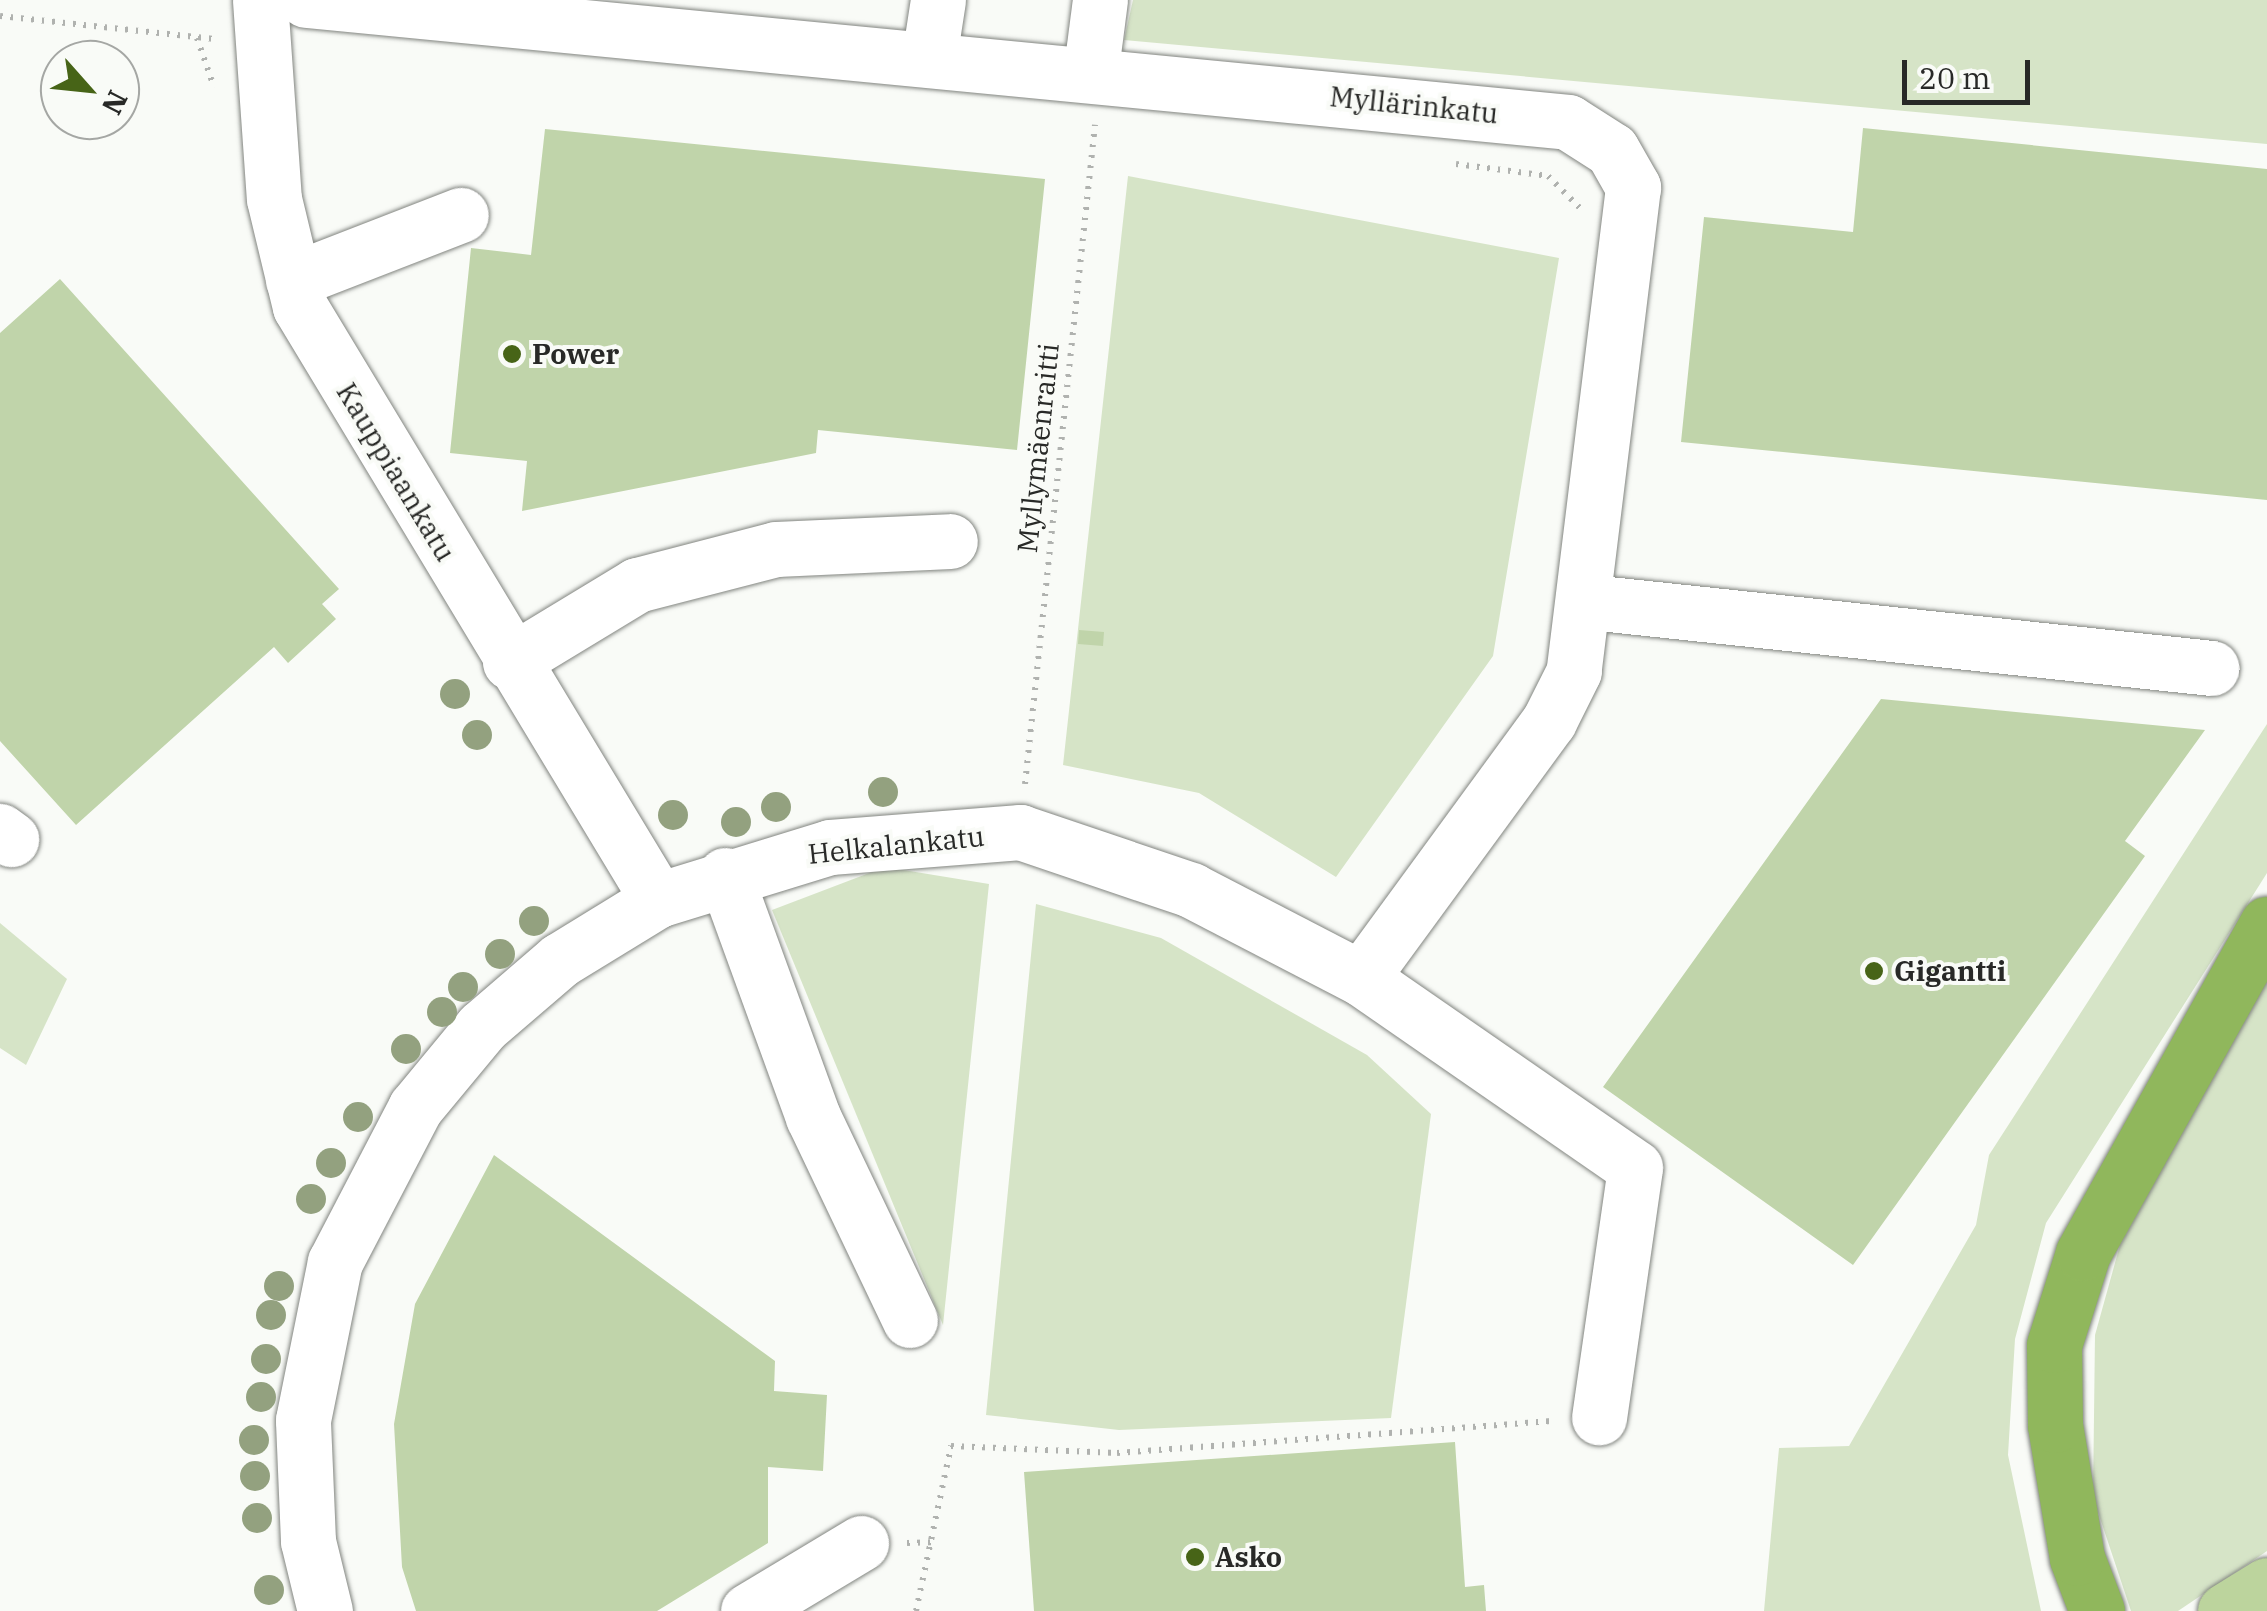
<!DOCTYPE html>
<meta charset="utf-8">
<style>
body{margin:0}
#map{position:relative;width:2267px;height:1611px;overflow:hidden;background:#f9fbf7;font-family:"IBM Plex Serif",serif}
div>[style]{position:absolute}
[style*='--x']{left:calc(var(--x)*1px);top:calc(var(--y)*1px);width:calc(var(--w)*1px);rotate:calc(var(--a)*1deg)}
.green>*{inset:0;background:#d6e4c7}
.building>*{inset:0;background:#c0d4aa}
.path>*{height:6px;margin-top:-3px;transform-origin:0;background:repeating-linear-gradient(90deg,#b0b2af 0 2.5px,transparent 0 10.5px)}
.roads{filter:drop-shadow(0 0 2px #828580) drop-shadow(0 0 2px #828580)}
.minor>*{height:55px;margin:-27.5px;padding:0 27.5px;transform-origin:27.5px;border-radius:27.5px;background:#fff}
.major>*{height:55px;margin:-27.5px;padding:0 27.5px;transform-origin:27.5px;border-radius:27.5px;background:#bcd49d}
.highway>*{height:55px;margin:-27.5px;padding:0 27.5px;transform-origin:27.5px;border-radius:27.5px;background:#90b75c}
.trees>*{width:30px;height:30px;margin:-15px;border-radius:50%;background:#93a17f}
.dots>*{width:28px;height:28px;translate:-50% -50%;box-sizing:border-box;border:5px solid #f9fbf7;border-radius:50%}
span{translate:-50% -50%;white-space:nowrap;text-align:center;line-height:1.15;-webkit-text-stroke:8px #f9fbf7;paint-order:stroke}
.street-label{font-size:28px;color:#282927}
.poi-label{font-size:28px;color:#282927;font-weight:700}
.left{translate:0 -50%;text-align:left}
.north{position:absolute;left:40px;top:40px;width:100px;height:100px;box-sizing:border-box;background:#f9fbf7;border:2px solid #a5a7a4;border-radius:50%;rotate:117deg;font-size:28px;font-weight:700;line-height:40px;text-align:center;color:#282927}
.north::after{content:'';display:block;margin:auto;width:35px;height:45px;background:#476417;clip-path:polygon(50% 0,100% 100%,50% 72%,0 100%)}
.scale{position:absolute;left:1902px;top:60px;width:128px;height:45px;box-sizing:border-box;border:5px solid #282927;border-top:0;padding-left:12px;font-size:30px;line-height:35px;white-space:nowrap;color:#282927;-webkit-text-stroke:8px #f9fbf7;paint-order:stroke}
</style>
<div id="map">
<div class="green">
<i style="clip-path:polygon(1133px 0,2267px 0,2267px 144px,1124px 40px)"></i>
<i style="clip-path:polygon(1128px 176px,1559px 258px,1493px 656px,1336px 877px,1199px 793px,1063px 765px)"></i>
<i style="clip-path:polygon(2267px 724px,2267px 873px,2046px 1223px,2015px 1339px,2008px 1455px,2041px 1611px,1764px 1611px,1779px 1448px,1849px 1446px,1976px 1225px,1989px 1155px)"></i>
<i style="clip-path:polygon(885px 867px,989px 884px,943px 1325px,772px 910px)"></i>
<i style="clip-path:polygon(1036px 904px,1161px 938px,1367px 1055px,1431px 1114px,1391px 1418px,1119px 1430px,986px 1415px)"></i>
<i style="clip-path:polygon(0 923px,67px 979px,26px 1065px,0 1048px)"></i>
<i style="clip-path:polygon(2267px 978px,2267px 1551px,2178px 1611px,2131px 1611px,2093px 1497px,2095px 1335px,2120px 1245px)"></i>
</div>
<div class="building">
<i style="clip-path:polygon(1863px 128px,2267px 169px,2267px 500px,1681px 442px,1704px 217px,1853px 232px)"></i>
<i style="clip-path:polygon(545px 129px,1045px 179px,1017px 450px,818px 430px,816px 453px,522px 511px,527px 461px,450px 453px,471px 248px,531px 255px)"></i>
<i style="clip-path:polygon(60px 279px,339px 589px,322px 604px,336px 619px,288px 663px,274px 647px,76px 825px,0 741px,0 333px)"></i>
<i style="clip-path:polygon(1079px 630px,1104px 632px,1103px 646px,1078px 644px)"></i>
<i style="clip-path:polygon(1881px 699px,2205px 730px,2125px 841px,2145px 856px,1853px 1265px,1603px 1087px)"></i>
<i style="clip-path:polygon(494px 1155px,775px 1361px,774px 1391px,827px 1395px,823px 1471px,768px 1467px,768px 1543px,657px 1611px,416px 1611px,402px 1567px,394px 1424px,415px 1304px)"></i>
<i style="clip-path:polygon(1455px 1442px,1465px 1587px,1484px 1585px,1486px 1611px,1034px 1611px,1024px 1472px)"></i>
</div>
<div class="path">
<i style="--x:0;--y:16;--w:216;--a:6.1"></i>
<i style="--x:197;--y:38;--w:52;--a:70.9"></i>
<i style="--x:1456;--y:164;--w:93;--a:7.4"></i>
<i style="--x:1548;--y:176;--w:45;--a:45"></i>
<i style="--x:1025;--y:784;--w:663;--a:-83.94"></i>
<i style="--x:907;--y:1543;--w:24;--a:-2"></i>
<i style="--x:916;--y:1611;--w:169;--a:-78"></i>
<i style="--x:951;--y:1446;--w:166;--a:2.4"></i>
<i style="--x:1117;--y:1453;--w:439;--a:-4.2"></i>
</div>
<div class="roads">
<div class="minor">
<i style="--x:260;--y:0;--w:199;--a:86"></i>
<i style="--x:274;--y:199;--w:111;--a:76.5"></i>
<i style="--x:300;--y:307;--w:693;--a:58.88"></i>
<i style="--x:306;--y:0;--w:1268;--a:5.52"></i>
<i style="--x:1568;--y:122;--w:52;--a:32.5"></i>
<i style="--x:1612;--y:150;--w:43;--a:60.4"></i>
<i style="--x:1633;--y:187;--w:488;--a:97"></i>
<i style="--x:1574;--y:671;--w:56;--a:116.6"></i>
<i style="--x:1549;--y:721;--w:318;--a:126.2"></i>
<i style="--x:929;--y:58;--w:59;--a:-81.2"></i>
<i style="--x:1091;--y:69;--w:70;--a:-82.6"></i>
<i style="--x:293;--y:280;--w:180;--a:-21.2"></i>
<i style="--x:1590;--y:602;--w:625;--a:6.06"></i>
<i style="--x:510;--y:662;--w:149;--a:-31.2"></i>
<i style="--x:637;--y:585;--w:144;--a:-14.5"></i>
<i style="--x:776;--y:549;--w:174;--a:-2.6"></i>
<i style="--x:0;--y:831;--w:14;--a:36"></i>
<i style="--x:725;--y:875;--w:258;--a:70"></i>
<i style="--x:813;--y:1117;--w:225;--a:64.5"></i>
<i style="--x:325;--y:1611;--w:72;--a:-103.7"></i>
<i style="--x:308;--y:1541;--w:121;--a:-92.4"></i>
<i style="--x:303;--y:1420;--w:161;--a:-78.6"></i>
<i style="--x:335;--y:1262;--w:174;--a:-62.5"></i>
<i style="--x:415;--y:1108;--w:105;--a:-50.4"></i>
<i style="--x:482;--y:1027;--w:103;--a:-40.7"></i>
<i style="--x:560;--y:960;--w:115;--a:-31.5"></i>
<i style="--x:658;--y:900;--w:180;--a:-17.1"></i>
<i style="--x:830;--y:847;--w:191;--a:-4.5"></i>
<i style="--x:1020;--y:832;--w:181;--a:18.7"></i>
<i style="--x:1191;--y:890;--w:191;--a:27.4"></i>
<i style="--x:1361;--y:978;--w:333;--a:34.7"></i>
<i style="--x:1635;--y:1168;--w:252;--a:98.2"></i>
<i style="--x:748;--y:1611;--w:132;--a:-31"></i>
</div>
<div class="major">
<i style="--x:2225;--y:1611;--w:49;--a:-31.8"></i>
</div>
<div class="highway">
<i style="--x:2097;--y:1611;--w:57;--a:-110.7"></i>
<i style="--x:2077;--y:1558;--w:135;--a:-99.4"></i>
<i style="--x:2055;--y:1425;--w:80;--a:-90.7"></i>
<i style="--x:2054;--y:1345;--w:96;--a:-72.5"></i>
<i style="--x:2083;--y:1253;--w:377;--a:-60.8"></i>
</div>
</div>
<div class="trees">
<i style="left:455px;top:694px"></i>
<i style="left:477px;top:735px"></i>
<i style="left:883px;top:792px"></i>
<i style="left:776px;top:807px"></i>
<i style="left:673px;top:815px"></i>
<i style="left:736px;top:822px"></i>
<i style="left:534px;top:921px"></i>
<i style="left:500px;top:954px"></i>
<i style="left:463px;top:987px"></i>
<i style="left:442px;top:1012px"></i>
<i style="left:406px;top:1049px"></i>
<i style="left:358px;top:1117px"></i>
<i style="left:331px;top:1163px"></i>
<i style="left:311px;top:1199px"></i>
<i style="left:279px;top:1286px"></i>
<i style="left:271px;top:1315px"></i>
<i style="left:266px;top:1359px"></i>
<i style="left:261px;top:1397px"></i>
<i style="left:254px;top:1440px"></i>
<i style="left:255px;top:1476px"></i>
<i style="left:257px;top:1518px"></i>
<i style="left:269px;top:1590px"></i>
</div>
<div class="dots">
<i style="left:512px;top:354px;background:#476417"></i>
<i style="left:1874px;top:971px;background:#476417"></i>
<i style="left:1195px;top:1557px;background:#476417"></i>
</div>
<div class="street-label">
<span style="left:1414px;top:105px;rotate:6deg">Myllärinkatu</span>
<span style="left:1038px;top:448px;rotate:-84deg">Myllymäenraitti</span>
<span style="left:396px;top:472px;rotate:59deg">Kauppiaankatu</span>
<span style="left:896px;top:845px;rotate:-6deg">Helkalankatu</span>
</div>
<div class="poi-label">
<span class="left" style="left:532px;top:354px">Power</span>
<span class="left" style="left:1894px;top:971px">Gigantti</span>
<span class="left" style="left:1215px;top:1557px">Asko</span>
</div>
<div class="north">N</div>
<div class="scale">20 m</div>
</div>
